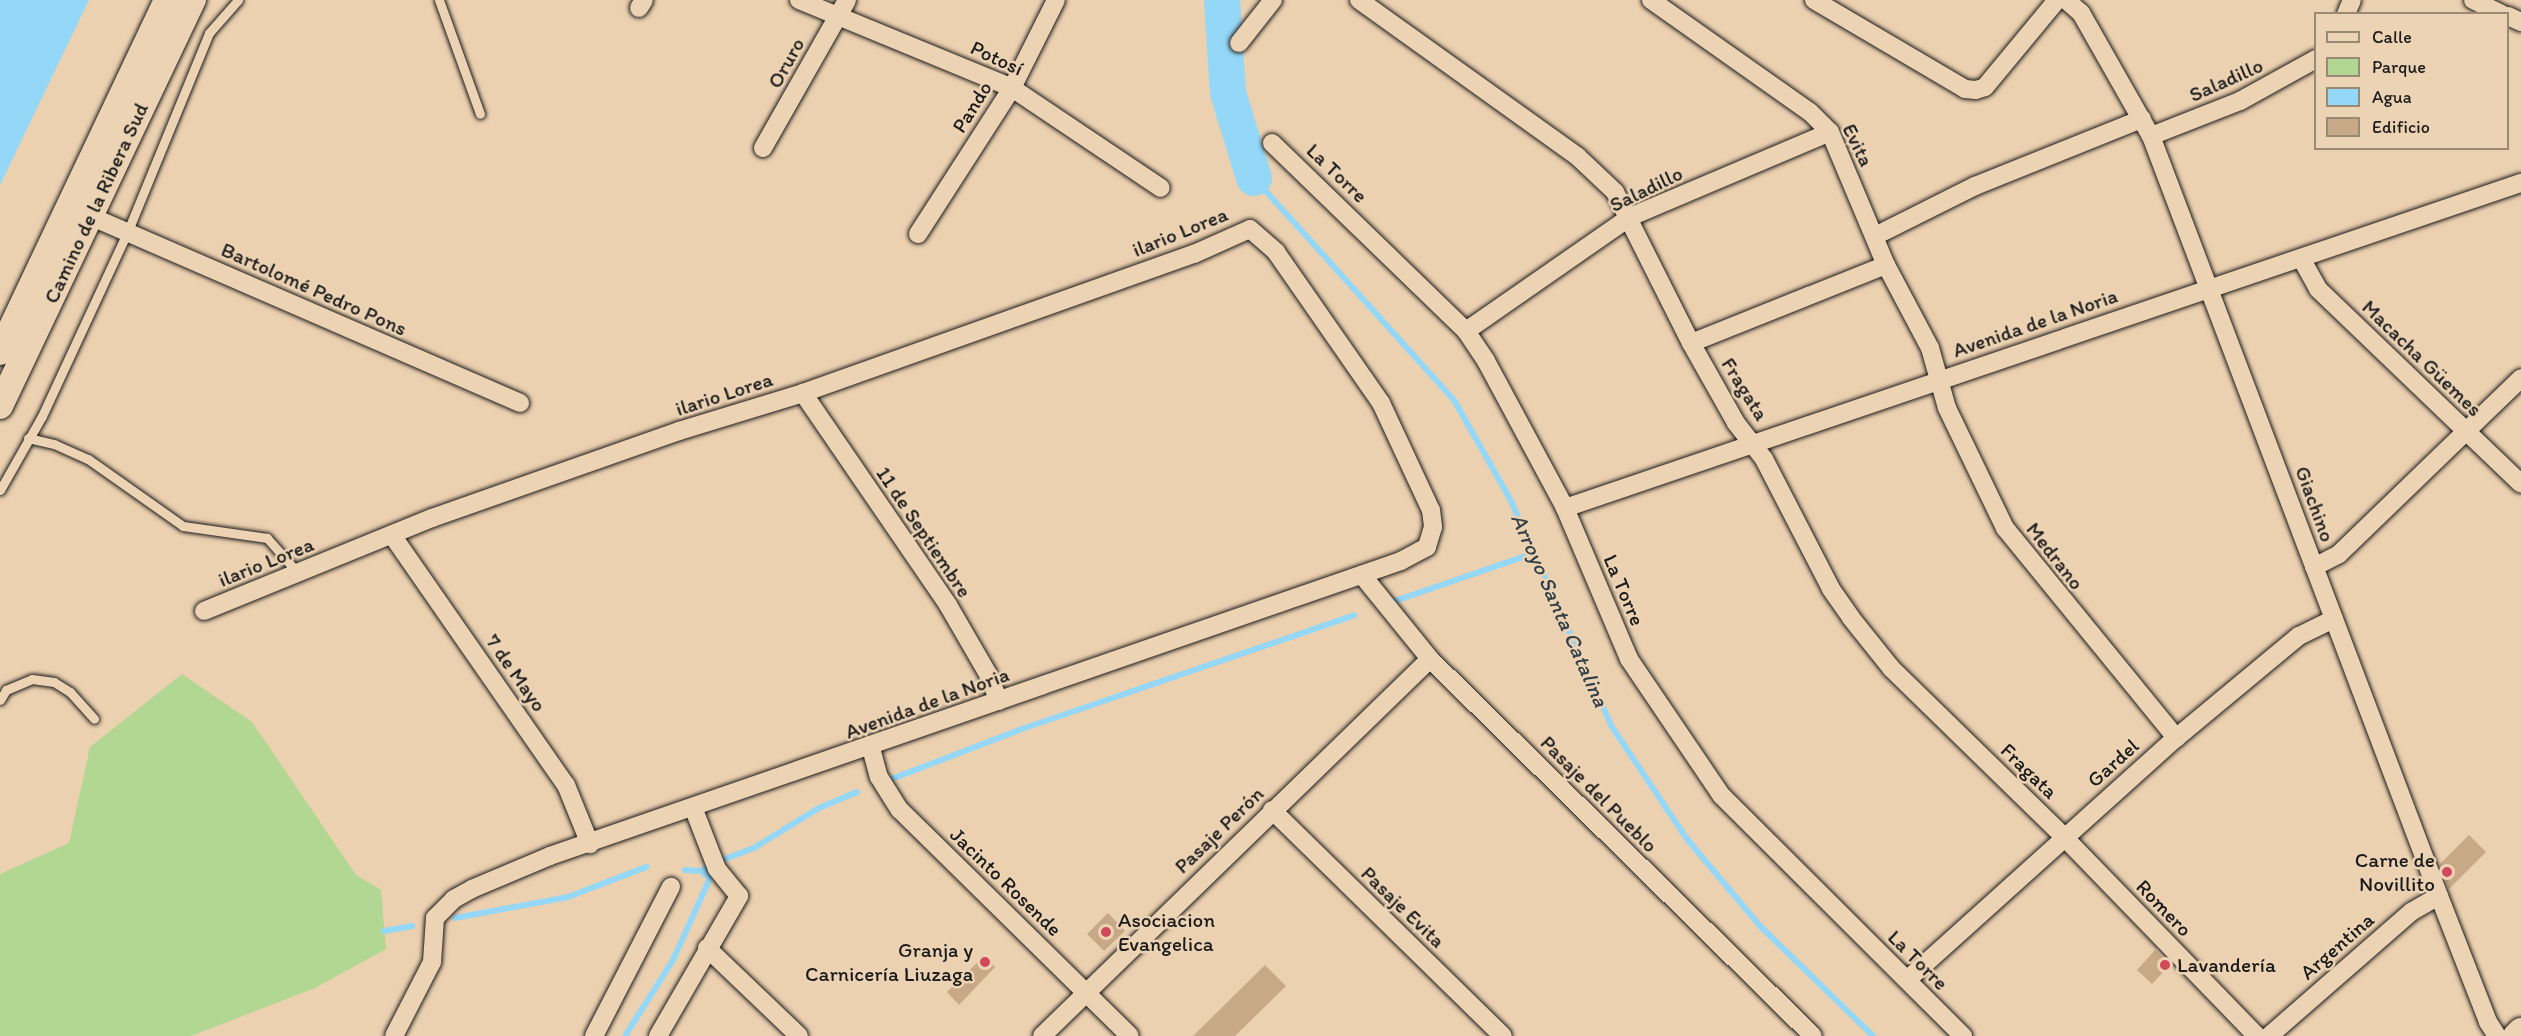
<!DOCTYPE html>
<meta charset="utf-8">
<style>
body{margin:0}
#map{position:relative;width:2521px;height:1036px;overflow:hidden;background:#ecd1b0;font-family:Itim,sans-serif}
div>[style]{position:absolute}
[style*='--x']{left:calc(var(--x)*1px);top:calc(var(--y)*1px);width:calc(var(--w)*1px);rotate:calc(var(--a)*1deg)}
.green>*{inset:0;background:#b1d792}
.water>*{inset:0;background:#95d7f6}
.stream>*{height:6px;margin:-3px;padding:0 3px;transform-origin:3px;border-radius:3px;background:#95d7f6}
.river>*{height:36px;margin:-18px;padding:0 18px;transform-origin:18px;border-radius:18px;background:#95d7f6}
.building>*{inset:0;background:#c8a987}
.roads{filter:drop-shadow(0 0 2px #1c1c1c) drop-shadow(0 0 2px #1c1c1c)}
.lane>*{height:9px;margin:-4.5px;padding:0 4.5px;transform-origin:4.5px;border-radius:4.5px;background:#ecd3b4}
.street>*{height:18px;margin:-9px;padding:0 9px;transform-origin:9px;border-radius:9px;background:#ecd3b4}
.secondary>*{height:26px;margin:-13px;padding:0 13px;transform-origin:13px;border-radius:13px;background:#ecd3b4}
.dots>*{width:16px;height:16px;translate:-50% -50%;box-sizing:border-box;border:3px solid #ecd3b4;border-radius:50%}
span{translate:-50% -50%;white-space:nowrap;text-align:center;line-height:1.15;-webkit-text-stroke:5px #ecd3b4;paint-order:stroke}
.street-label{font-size:21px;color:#1c1c1c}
.poi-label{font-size:21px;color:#1c1c1c}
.right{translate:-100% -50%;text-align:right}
.left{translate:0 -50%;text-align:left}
.water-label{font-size:22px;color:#344148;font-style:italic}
.legend{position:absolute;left:2314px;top:12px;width:195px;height:138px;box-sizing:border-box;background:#ecd3b4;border:2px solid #998a77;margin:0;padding:8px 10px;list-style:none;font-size:18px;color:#1c1c1c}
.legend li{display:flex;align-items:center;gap:12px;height:30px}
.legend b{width:30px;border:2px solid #998a77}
</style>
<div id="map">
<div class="green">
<i style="clip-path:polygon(182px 674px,252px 722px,356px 875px,381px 890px,386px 949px,315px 988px,191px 1036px,0 1036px,0 874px,69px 843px,90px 747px)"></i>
</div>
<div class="water">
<i style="clip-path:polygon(0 0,89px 0,0 185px)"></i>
</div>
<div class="stream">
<i style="--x:1254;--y:178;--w:299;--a:48"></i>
<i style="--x:1454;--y:400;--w:114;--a:60.5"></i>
<i style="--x:1510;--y:499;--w:250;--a:65.9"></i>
<i style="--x:1612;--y:727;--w:135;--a:56.2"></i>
<i style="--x:1687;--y:839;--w:114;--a:50"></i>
<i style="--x:1760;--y:926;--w:158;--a:44.2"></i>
<i style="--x:1389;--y:603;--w:153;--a:-19"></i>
<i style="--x:889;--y:780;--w:139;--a:-21"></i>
<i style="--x:1019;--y:730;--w:354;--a:-18.9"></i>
<i style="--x:725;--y:859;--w:31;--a:-21"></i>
<i style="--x:754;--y:848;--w:76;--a:-31.6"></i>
<i style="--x:819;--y:808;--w:41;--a:-22.8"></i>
<i style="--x:685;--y:870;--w:16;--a:4"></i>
<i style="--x:455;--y:918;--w:115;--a:-10.5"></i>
<i style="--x:568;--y:897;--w:84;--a:-21"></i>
<i style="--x:384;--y:931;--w:29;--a:-10"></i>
<i style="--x:625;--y:1036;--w:90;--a:-57.7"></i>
<i style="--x:673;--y:960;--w:90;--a:-65.7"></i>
<i style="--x:710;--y:878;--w:11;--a:-142"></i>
<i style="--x:701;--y:871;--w:8;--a:-30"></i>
</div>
<div class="river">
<i style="--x:1222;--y:0;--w:93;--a:86.3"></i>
<i style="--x:1228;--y:93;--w:89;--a:73"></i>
</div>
<div class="building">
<i style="clip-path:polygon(2469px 835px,2486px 852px,2449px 889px,2440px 864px)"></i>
<i style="clip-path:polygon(1108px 913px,1125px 931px,1104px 951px,1087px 934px)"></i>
<i style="clip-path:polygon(2155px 950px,2170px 965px,2152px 984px,2137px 970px)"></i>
<i style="clip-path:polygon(984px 956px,995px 967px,959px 1005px,947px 992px)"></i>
<i style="clip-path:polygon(1265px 965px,1286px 986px,1235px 1036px,1193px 1036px)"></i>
</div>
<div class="roads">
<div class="lane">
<i style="--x:439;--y:0;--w:121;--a:70.2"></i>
<i style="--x:28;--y:438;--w:27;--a:13"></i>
<i style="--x:54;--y:444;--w:37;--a:24"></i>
<i style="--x:88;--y:459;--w:116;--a:35.2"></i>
<i style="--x:183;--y:526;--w:85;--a:8.1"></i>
<i style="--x:267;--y:538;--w:47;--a:48.5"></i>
<i style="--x:0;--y:490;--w:85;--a:-60.4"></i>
<i style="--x:42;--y:416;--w:202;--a:-65.1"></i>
<i style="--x:127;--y:233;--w:216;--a:-67.7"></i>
<i style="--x:209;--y:33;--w:44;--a:-48.7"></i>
<i style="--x:0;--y:700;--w:12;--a:-59"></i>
<i style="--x:6;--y:690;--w:28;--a:-23"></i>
<i style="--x:32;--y:679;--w:22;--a:8"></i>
<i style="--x:54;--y:682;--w:19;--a:32"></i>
<i style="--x:70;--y:692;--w:36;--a:48"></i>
</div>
<div class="street">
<i style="--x:799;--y:0;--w:230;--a:22.4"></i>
<i style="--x:1012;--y:88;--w:179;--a:33.9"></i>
<i style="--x:1359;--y:0;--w:269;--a:35.6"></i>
<i style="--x:1578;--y:157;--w:51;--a:43.4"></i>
<i style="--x:1615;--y:192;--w:169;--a:63.3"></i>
<i style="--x:1691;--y:343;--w:92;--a:60.6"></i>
<i style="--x:1736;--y:423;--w:46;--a:52.1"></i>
<i style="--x:1764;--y:459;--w:146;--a:62.7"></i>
<i style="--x:1831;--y:589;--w:35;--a:55"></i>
<i style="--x:1851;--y:618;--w:64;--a:51.3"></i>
<i style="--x:1891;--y:668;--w:242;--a:44.3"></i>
<i style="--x:2064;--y:837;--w:277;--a:45.9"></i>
<i style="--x:1651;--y:0;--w:194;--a:35.2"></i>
<i style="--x:1810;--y:112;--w:28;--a:45"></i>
<i style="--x:1830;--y:132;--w:144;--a:67.2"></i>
<i style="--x:1886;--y:265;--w:94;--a:62.1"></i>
<i style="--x:1930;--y:348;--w:62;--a:74.2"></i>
<i style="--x:1947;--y:408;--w:133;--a:64.2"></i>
<i style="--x:2005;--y:528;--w:271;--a:50.8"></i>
<i style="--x:1814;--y:0;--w:175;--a:30.5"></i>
<i style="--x:1965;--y:89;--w:11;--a:5"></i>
<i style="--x:1976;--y:90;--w:9;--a:-18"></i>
<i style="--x:1985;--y:87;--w:113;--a:-50.4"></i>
<i style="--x:2066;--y:0;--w:20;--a:41"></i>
<i style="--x:2081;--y:13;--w:142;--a:60.4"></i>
<i style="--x:2151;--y:136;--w:813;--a:69.25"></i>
<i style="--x:2439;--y:896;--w:135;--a:68.7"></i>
<i style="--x:2488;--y:1022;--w:17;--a:57"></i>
<i style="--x:2473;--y:0;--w:32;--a:26"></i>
<i style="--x:639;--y:8;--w:9;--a:-58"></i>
<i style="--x:2346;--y:14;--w:15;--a:-67"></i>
<i style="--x:2508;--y:16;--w:14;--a:25"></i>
<i style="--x:1239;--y:43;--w:55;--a:-51.7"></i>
<i style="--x:2151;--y:136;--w:96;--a:-21.5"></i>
<i style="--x:2240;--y:101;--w:87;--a:-28.9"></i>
<i style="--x:1272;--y:143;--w:270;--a:44.1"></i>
<i style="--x:1466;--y:331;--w:36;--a:56"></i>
<i style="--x:1486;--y:361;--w:167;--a:61.7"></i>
<i style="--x:1565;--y:508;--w:164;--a:67"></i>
<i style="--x:1629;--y:659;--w:164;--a:55.9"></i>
<i style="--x:1721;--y:795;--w:342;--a:44.9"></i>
<i style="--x:763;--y:148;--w:170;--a:-60.4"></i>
<i style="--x:90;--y:216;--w:469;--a:23.5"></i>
<i style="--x:918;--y:234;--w:174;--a:-57.2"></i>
<i style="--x:1012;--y:88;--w:98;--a:-63.4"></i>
<i style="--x:1875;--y:236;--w:112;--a:-26.6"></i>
<i style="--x:1975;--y:186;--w:180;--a:-21.9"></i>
<i style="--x:2301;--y:258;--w:35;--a:61"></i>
<i style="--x:2318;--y:289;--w:281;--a:43.8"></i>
<i style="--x:1466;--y:331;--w:200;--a:-34.8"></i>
<i style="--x:1630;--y:217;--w:217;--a:-23"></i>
<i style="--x:1691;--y:343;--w:210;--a:-21.8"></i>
<i style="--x:803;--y:393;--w:257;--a:55.6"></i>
<i style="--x:948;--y:605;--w:80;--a:59.9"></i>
<i style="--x:988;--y:674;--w:29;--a:68"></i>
<i style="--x:1565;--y:508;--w:1010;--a:-18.78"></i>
<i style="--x:392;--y:535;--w:305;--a:55.2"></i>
<i style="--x:566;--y:785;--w:64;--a:67.9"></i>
<i style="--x:2314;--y:567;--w:28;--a:-27"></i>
<i style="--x:2339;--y:554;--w:253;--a:-44"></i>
<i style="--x:1362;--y:575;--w:108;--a:51"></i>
<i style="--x:1430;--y:659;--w:537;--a:44.55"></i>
<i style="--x:204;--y:611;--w:246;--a:-22.2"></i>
<i style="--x:432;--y:518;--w:262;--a:-19.4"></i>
<i style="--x:679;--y:431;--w:130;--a:-17"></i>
<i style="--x:803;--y:393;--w:415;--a:-19.6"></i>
<i style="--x:1194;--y:254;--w:61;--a:-24.1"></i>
<i style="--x:1250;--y:229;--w:35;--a:41"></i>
<i style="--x:1276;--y:252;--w:184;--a:55.2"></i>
<i style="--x:1381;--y:403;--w:118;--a:65"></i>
<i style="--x:1431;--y:510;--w:17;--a:83"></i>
<i style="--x:1433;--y:527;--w:21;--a:107"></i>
<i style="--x:1427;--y:547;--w:30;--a:152"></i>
<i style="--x:1401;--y:561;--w:901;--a:160.88"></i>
<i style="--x:550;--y:856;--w:85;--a:157.1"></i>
<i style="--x:472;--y:889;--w:21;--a:151"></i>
<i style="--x:454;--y:899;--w:27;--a:135"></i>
<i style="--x:435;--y:918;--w:44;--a:93.9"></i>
<i style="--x:432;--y:962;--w:83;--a:117.2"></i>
<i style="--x:871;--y:748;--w:30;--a:75"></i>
<i style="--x:879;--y:777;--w:39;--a:58"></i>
<i style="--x:900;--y:810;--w:322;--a:44.5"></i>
<i style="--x:1272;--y:810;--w:323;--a:44.4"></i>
<i style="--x:707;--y:948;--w:127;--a:43.7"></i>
<i style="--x:1907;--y:980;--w:362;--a:-42"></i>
<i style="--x:2176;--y:738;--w:160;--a:-39.7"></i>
<i style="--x:2299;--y:636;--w:39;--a:-26"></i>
<i style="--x:594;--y:1036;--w:168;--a:-62.7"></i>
<i style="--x:658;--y:1036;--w:162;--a:-59.9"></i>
<i style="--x:739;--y:896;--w:35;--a:-129"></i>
<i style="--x:717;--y:869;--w:66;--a:-111.2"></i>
<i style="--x:1042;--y:1036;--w:541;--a:-44.18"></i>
<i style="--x:2269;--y:1036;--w:189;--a:-41.1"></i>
<i style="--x:2411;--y:912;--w:32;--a:-30"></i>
</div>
<div class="secondary">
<i style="--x:0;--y:352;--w:390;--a:-64.6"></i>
<i style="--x:0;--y:406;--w:450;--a:-64.6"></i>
<i style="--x:2516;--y:1036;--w:7;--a:-45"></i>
</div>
</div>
<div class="dots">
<i style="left:2447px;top:872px;background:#d1495b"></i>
<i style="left:1106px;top:932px;background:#d1495b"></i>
<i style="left:985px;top:962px;background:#d1495b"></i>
<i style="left:2165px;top:965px;background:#d1495b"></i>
</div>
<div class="street-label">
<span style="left:997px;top:58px;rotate:25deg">Potosí</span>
<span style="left:786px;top:63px;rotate:-61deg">Oruro</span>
<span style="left:2226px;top:80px;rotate:-24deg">Saladillo</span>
<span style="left:972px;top:107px;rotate:-58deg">Pando</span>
<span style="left:1858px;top:145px;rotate:64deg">Evita</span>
<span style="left:1337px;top:173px;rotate:44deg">La Torre</span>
<span style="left:1646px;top:189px;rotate:-26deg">Saladillo</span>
<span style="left:96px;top:203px;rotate:-65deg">Camino de la Ribera Sud</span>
<span style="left:1180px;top:232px;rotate:-22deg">ilario Lorea</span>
<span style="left:314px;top:289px;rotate:24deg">Bartolomé Pedro Pons</span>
<span style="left:2035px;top:323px;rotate:-19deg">Avenida de la Noria</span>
<span style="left:2422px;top:358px;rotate:44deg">Macacha Güemes</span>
<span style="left:1745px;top:389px;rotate:58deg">Fragata</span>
<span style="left:724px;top:394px;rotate:-18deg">ilario Lorea</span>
<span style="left:2315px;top:504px;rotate:70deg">Giachino</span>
<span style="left:924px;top:532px;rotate:56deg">11 de Septiembre</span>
<span style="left:2055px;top:556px;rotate:52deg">Medrano</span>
<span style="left:266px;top:562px;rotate:-22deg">ilario Lorea</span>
<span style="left:1624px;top:590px;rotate:67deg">La Torre</span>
<span style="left:516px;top:673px;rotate:55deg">7 de Mayo</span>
<span style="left:927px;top:703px;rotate:-20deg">Avenida de la Noria</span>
<span style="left:2113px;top:763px;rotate:-42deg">Gardel</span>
<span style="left:2029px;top:771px;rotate:44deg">Fragata</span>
<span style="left:1599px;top:794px;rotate:45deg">Pasaje del Pueblo</span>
<span style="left:1219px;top:830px;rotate:-44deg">Pasaje Perón</span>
<span style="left:1006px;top:882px;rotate:44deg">Jacinto Rosende</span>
<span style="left:1403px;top:907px;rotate:44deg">Pasaje Evita</span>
<span style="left:2164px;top:908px;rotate:46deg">Romero</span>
<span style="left:2337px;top:946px;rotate:-41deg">Argentina</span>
<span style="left:1918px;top:960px;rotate:45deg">La Torre</span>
</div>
<div class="poi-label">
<span class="right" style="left:2435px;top:872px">Carne de<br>Novillito</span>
<span class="left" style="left:1118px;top:932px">Asociacion<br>Evangelica</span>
<span class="right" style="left:973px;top:962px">Granja y<br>Carnicería Liuzaga</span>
<span class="left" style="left:2177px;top:965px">Lavandería</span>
</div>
<div class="water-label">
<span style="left:1560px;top:610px;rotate:66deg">Arroyo Santa Catalina</span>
</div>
<ul class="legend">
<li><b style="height:8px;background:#ecd3b4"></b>Calle</li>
<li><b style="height:16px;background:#b1d792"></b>Parque</li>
<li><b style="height:16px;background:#95d7f6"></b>Agua</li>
<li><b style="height:16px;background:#c8a987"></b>Edificio</li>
</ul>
</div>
